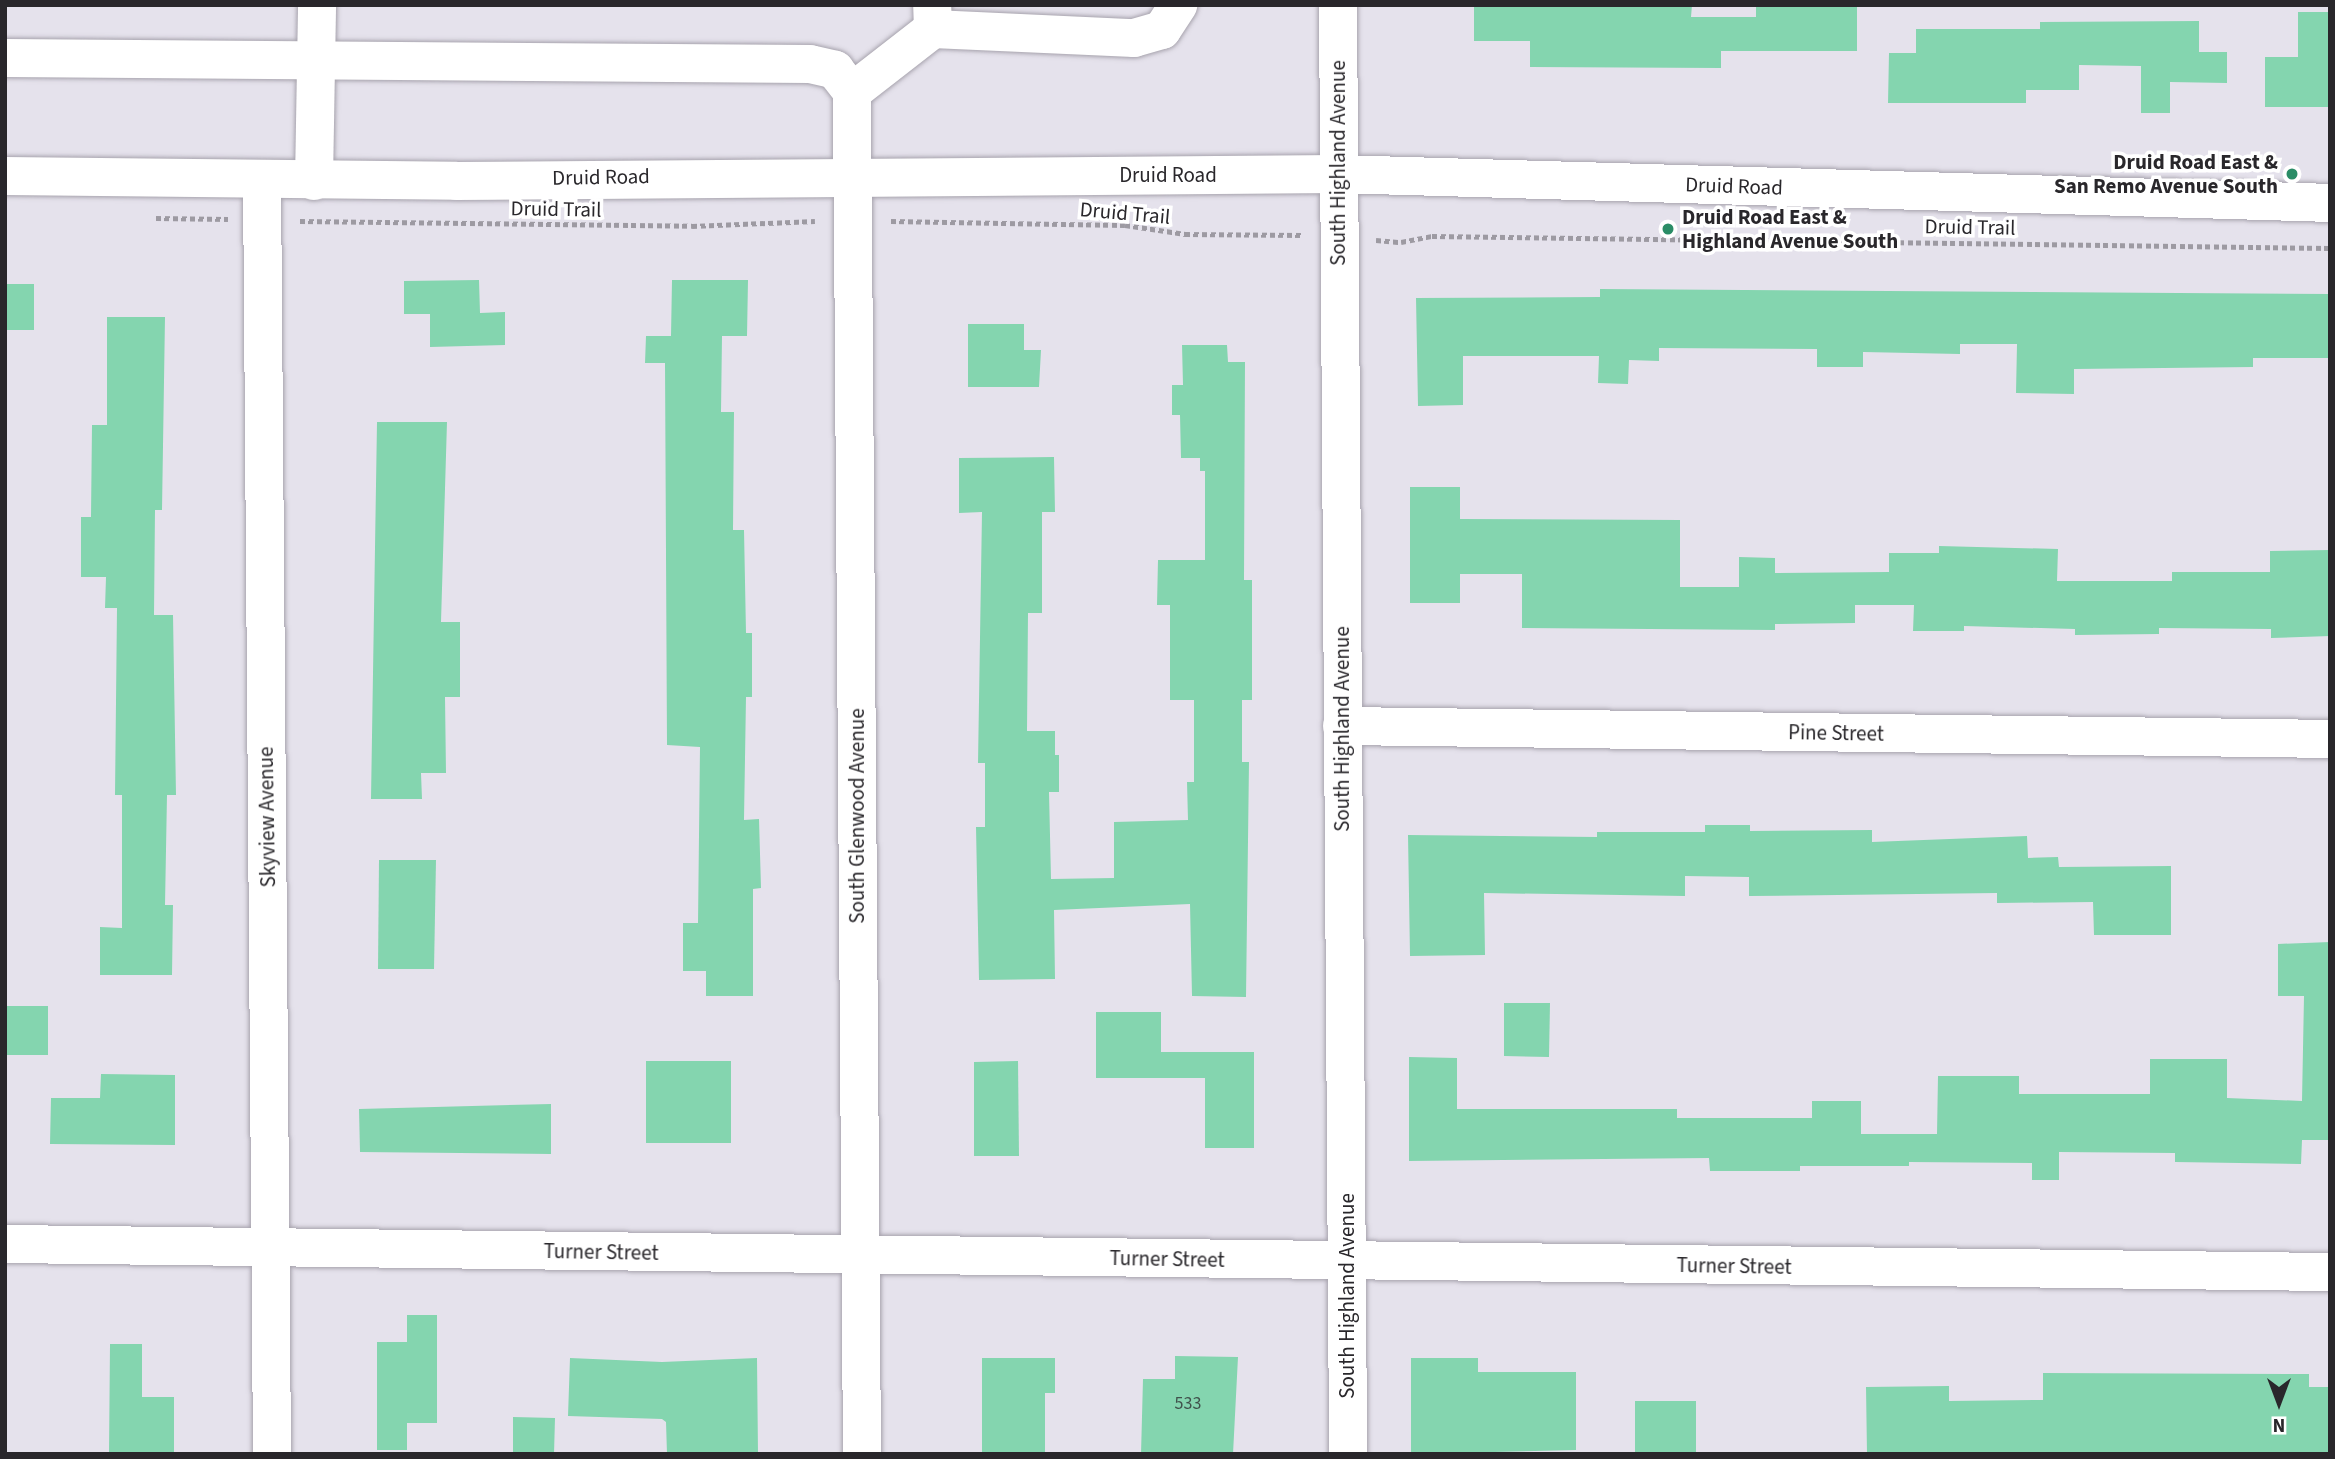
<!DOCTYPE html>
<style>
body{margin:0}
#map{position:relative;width:2335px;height:1459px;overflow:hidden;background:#e5e2ec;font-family:"Source Sans 3",sans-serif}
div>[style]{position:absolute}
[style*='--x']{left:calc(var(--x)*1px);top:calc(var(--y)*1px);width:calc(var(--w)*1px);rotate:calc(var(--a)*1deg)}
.building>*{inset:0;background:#84d5af}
.path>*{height:4.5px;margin-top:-2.25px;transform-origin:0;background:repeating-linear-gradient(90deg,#9d9aa2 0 5px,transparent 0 8.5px)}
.roads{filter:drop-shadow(0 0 2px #a7a3ad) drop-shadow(0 0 2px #a7a3ad)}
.minor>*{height:38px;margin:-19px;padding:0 19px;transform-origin:19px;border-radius:19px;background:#fff}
.dots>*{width:19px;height:19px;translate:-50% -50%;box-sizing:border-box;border:4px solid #fff;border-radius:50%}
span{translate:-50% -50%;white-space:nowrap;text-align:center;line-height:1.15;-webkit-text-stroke:7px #fff;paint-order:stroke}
.number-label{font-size:18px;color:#40524c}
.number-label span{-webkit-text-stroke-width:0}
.poi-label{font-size:21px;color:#29272b;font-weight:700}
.right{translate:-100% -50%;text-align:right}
.left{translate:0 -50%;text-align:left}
.street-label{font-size:21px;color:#29272b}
.frame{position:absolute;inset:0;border:7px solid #29272b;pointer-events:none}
.north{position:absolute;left:2244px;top:1368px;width:70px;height:70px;-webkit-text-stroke:5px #fff;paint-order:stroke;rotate:180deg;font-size:19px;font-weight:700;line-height:28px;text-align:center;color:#29272b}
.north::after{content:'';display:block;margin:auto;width:24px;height:32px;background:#29272b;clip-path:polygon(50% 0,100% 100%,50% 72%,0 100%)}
</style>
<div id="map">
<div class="building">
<i style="clip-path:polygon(1474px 5px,1692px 5px,1691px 17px,1756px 17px,1756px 5px,1857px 5px,1857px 51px,1721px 51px,1721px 68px,1530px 67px,1530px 41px,1474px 41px)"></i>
<i style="clip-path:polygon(2298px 12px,2330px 12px,2330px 107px,2265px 107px,2265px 57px,2298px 57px)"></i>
<i style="clip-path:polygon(2199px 21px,2199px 52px,2227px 52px,2227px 83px,2170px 82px,2170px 113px,2141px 113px,2141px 66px,2079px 65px,2079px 90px,2026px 90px,2026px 103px,1888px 103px,1889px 53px,1916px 53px,1916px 29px,2040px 29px,2040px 22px)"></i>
<i style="clip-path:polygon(479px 280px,480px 313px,505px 312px,505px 345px,430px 347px,430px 314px,404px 314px,404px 281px)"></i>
<i style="clip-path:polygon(672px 280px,748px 280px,747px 336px,722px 336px,721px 412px,734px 412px,733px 530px,744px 530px,746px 633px,752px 633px,752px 697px,746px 697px,744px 820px,759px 819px,761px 888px,753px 889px,753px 996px,706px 996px,706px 971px,683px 971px,683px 923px,698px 923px,700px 747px,667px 745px,665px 363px,645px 363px,646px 336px,671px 336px)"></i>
<i style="clip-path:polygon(5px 284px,34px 284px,34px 330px,5px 330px)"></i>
<i style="clip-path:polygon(1600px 289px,2330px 294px,2330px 358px,2253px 358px,2253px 367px,2074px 369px,2074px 394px,2016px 393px,2017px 344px,1960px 344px,1960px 354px,1863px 352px,1863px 367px,1817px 367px,1817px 349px,1659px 348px,1659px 361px,1629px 360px,1628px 384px,1598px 383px,1599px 356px,1463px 356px,1463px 405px,1418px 406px,1416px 298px,1600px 297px)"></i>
<i style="clip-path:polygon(107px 317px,165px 317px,162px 510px,155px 510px,154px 615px,173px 615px,176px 795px,167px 795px,165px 905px,173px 905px,172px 975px,100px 975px,100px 927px,122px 928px,122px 795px,115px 795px,117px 608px,105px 608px,106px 577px,81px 577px,81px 517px,91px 517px,92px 425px,107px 425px)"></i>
<i style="clip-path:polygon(968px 324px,1024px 324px,1024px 350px,1041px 350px,1039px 387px,968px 387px)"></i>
<i style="clip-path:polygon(1182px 345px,1227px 345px,1228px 362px,1245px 362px,1244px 580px,1252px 580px,1252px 700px,1242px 700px,1242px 762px,1249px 762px,1246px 997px,1192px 996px,1190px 904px,1054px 910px,1055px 979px,979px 980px,976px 827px,985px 827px,985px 763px,978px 763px,982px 512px,959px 513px,959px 458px,1054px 457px,1055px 512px,1042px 512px,1042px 613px,1028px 613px,1027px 731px,1055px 731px,1055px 755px,1059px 755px,1059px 792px,1049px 792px,1051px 879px,1114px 878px,1114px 822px,1188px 820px,1187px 782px,1194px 782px,1194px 700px,1170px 700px,1170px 605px,1157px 605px,1158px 560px,1205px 560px,1205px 471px,1200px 471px,1200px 458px,1181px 458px,1180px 415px,1172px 415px,1172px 385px,1183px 385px)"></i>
<i style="clip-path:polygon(377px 422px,447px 422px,441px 622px,460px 622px,460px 697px,445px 697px,446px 773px,421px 773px,422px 799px,371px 799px)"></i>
<i style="clip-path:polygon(1410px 487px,1460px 487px,1460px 519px,1680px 520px,1680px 587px,1739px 587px,1739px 557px,1775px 558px,1775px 573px,1889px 572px,1889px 553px,1939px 553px,1939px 546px,2058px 549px,2057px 581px,2172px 581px,2172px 572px,2270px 572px,2270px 551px,2330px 550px,2330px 636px,2271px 638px,2271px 629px,2159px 628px,2159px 634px,2075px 635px,2075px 629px,1964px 626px,1964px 631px,1913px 631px,1914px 605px,1855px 605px,1855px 623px,1775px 624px,1775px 630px,1522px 628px,1522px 574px,1460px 574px,1460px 603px,1410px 603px)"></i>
<i style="clip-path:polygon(1705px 825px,1750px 825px,1750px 831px,1872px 830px,1872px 842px,2027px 836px,2028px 858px,2058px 857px,2059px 867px,2171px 866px,2171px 935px,2094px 935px,2093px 902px,1997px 903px,1997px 893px,1749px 896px,1749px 877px,1685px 876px,1685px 896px,1484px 893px,1485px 955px,1410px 956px,1408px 835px,1597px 837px,1597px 832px,1705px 832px)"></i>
<i style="clip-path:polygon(379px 860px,436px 860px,434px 969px,378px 969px)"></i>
<i style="clip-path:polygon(2330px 942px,2330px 1140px,2302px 1140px,2301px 1164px,2175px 1162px,2175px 1153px,2059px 1152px,2059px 1180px,2032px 1180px,2032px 1163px,1909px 1162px,1909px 1166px,1800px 1166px,1800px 1171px,1710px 1171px,1709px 1158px,1409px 1161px,1409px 1057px,1457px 1058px,1457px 1109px,1677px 1109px,1677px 1118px,1812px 1118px,1812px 1101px,1861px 1101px,1861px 1134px,1937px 1134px,1938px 1076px,2019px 1076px,2019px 1094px,2150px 1094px,2150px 1059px,2227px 1059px,2227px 1098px,2302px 1101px,2304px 996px,2278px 996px,2278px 944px)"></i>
<i style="clip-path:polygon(1504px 1003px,1550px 1003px,1549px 1057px,1504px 1056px)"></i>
<i style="clip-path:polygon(5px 1006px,48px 1006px,48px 1055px,5px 1055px)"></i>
<i style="clip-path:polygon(1096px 1012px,1161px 1012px,1161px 1052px,1254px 1052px,1254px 1148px,1205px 1148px,1205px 1078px,1096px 1078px)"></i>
<i style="clip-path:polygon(646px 1061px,731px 1061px,731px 1143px,646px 1143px)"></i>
<i style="clip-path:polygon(1018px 1061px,1019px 1156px,974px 1156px,974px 1062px)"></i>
<i style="clip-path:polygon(101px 1074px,175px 1075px,175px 1145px,50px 1144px,51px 1098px,100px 1098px)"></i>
<i style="clip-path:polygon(551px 1104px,551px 1154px,360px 1152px,359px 1109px)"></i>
<i style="clip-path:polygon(407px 1315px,437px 1315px,437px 1423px,407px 1423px,407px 1450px,377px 1450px,377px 1342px,407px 1342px)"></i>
<i style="clip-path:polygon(110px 1344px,142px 1344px,142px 1397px,174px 1397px,174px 1454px,109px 1454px)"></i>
<i style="clip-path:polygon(1175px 1356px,1238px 1357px,1233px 1454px,1141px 1454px,1143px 1379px,1175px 1379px)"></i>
<i style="clip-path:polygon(570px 1358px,662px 1362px,757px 1358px,758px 1454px,667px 1454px,666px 1422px,662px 1419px,568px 1416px)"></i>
<i style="clip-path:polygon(982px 1358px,1055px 1358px,1055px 1393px,1045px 1393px,1045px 1454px,982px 1454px)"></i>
<i style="clip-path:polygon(1411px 1358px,1478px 1358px,1478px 1372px,1576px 1372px,1576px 1450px,1411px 1454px)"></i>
<i style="clip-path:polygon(2043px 1373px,2309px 1374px,2309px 1387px,2330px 1387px,2330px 1454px,1867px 1454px,1866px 1387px,1949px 1386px,1949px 1401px,2043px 1400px)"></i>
<i style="clip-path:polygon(1635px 1401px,1696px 1401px,1696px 1454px,1635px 1454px)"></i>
<i style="clip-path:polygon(513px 1417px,555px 1418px,554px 1454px,513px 1454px)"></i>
</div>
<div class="path">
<i style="--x:156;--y:218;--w:72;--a:0.8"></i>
<i style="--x:300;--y:221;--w:392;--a:0.7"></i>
<i style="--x:692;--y:226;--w:123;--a:-2.3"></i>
<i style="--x:891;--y:221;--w:234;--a:1"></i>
<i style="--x:1125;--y:225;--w:61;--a:8.5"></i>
<i style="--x:1185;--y:234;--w:119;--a:0.5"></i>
<i style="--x:1376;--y:240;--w:25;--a:5"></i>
<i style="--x:1401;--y:242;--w:32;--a:-11"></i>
<i style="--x:1432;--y:236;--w:898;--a:0.77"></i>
</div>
<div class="roads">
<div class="minor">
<i style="--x:1338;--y:5;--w:1449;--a:89.6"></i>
<i style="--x:933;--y:29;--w:201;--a:2.6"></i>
<i style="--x:1134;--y:38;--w:29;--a:-16"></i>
<i style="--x:1162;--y:30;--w:30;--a:-57"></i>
<i style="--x:5;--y:58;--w:805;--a:0.43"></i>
<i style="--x:810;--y:64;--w:26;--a:13"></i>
<i style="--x:835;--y:70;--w:28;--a:52"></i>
<i style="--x:852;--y:92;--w:1362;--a:89.58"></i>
<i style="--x:852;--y:92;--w:103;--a:-37.9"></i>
<i style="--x:933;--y:29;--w:24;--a:-92"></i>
<i style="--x:5;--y:176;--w:451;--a:0.6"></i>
<i style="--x:456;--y:181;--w:882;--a:-0.45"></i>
<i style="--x:1338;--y:174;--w:992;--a:1.67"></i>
<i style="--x:262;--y:180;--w:1274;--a:89.55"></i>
<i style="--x:314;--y:181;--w:176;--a:-89"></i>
<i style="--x:1342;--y:726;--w:988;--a:0.75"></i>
<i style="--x:5;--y:1244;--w:2325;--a:0.69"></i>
</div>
</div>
<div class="dots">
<i style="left:2292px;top:174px;background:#2a8c66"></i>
<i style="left:1668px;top:229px;background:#2a8c66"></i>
</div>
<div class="number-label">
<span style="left:1188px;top:1404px">533</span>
</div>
<div class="poi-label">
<span class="right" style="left:2278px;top:174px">Druid Road East &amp;<br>San Remo Avenue South</span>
<span class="left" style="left:1682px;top:229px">Druid Road East &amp;<br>Highland Avenue South</span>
</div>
<div class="street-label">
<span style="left:1338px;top:163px;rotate:-90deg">South Highland Avenue</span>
<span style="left:1168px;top:175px">Druid Road</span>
<span style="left:601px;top:177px;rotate:-1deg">Druid Road</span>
<span style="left:1734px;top:186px;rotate:2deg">Druid Road</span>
<span style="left:556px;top:209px;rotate:1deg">Druid Trail</span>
<span style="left:1125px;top:213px;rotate:5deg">Druid Trail</span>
<span style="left:1970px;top:227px;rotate:1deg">Druid Trail</span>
<span style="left:1342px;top:729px;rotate:-90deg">South Highland Avenue</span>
<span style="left:1836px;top:733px;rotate:1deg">Pine Street</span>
<span style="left:857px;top:816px;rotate:-90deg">South Glenwood Avenue</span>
<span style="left:267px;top:817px;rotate:-91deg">Skyview Avenue</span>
<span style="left:601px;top:1252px;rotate:1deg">Turner Street</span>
<span style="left:1167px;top:1259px;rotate:1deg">Turner Street</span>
<span style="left:1734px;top:1266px;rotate:1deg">Turner Street</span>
<span style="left:1347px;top:1296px;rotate:-90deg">South Highland Avenue</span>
</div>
<div class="frame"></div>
<div class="north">N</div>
</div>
